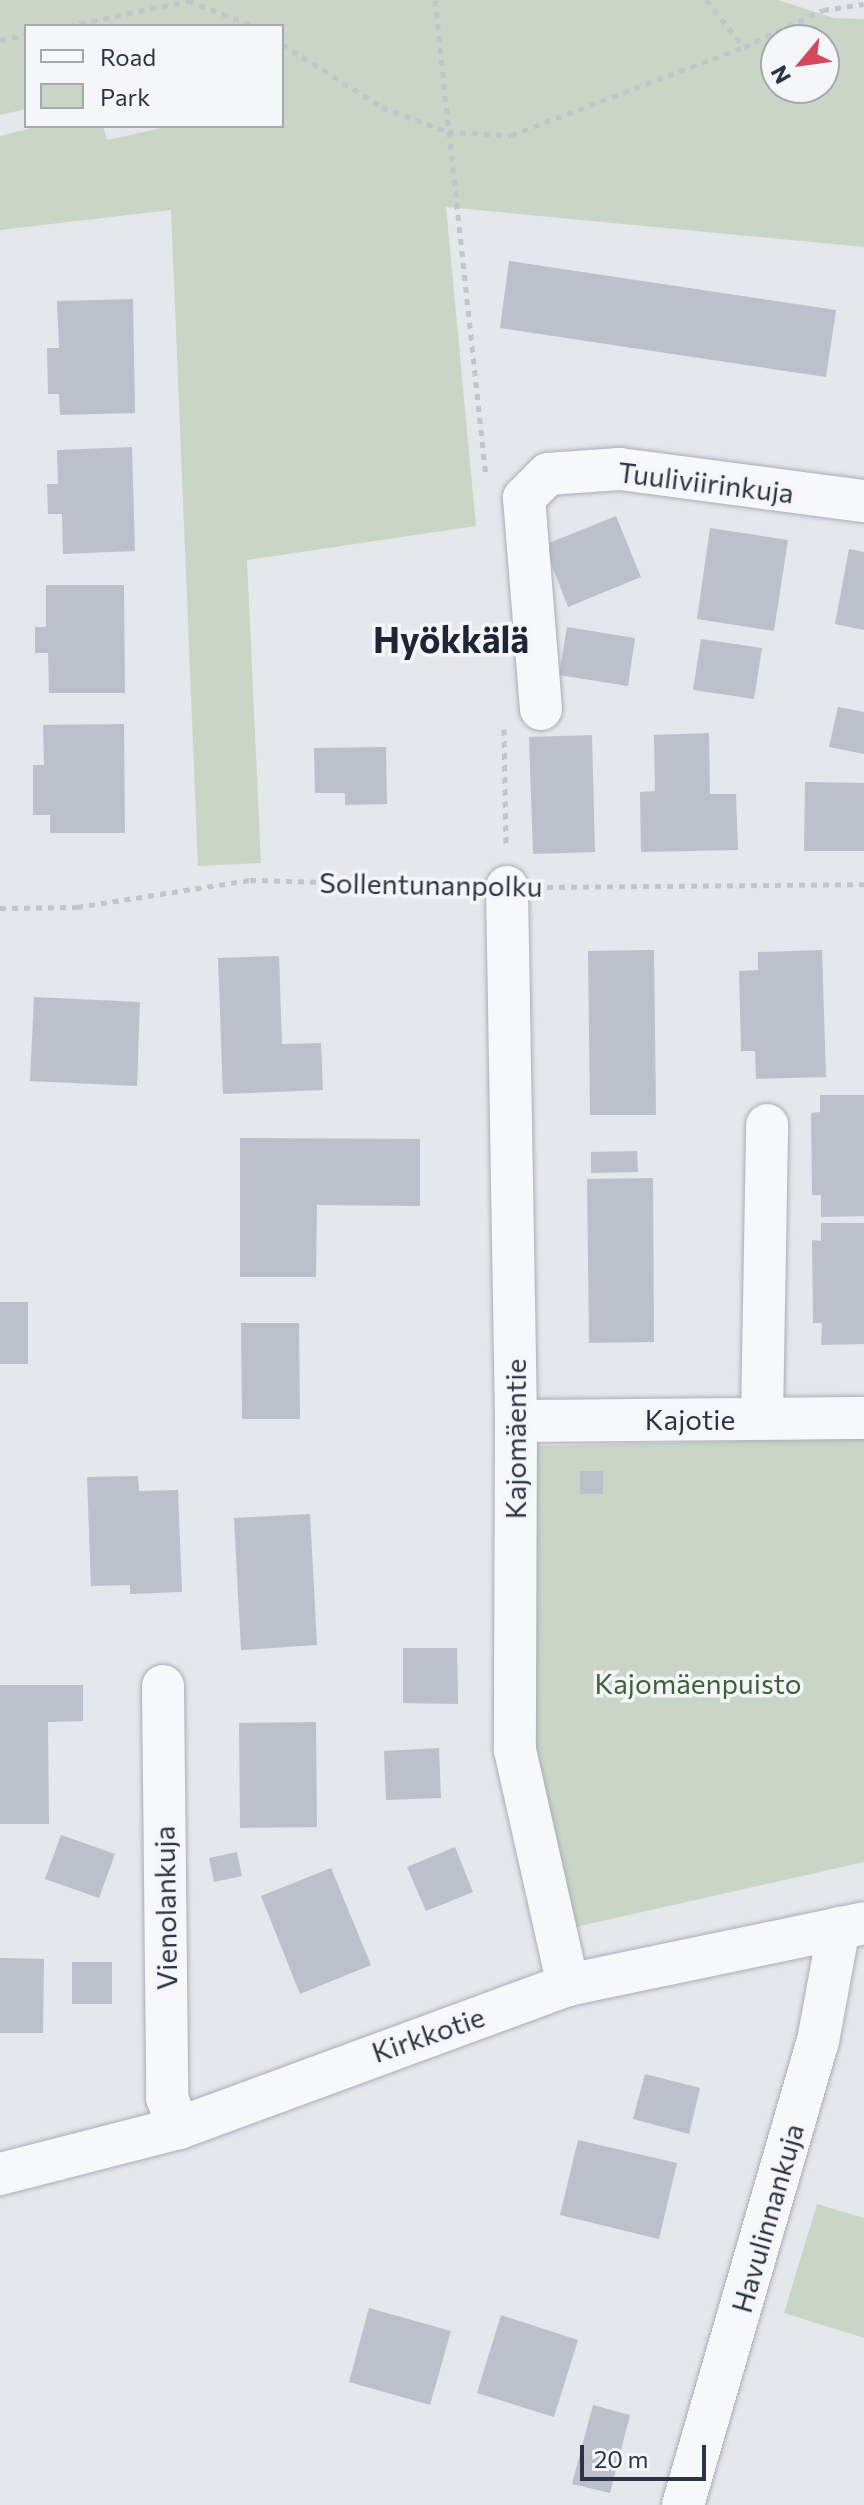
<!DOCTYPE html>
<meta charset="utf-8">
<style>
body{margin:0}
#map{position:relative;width:864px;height:2505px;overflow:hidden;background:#e4e7ec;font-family:Commissioner,sans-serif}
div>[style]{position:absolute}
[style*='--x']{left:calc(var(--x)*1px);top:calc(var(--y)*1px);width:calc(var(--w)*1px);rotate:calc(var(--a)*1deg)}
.green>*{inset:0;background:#c9d6c5}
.building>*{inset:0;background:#bbc0ca}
.path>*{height:5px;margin-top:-2.5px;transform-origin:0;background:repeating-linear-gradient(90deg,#c2c5cb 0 6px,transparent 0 12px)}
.roads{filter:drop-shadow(0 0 2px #a9aeb7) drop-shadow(0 0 2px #a9aeb7)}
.minor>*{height:42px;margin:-21px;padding:0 21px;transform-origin:21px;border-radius:21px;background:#f7f8fa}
span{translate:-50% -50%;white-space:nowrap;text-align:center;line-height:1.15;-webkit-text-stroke:7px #f4f6f9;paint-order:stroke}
.street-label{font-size:28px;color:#2b3445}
.park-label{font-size:28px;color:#3f6138}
.district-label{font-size:36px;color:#1d2536;font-weight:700}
.legend{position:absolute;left:24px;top:24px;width:260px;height:104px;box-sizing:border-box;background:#f4f6f9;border:2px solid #a4a8b1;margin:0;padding:10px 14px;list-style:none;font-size:24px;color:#2b3445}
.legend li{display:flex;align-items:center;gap:16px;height:40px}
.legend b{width:40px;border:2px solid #a4a8b1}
.north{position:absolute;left:760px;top:24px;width:80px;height:80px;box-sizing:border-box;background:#f4f6f9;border:2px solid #a4a8b1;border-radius:50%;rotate:241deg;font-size:22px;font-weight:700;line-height:32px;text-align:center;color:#2b3445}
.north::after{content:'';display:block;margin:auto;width:28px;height:36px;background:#d1495b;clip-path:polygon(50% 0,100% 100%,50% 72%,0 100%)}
.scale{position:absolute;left:580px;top:2445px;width:126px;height:36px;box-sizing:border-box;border:4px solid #2b3445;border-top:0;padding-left:10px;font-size:24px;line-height:28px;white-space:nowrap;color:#2b3445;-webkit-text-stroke:6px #f4f6f9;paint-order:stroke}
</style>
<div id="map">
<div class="green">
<i style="clip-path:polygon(evenodd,0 0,778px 0,834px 18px,864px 19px,864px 247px,446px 207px,476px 526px,247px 560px,261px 863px,198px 866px,171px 210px,0 230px,0 136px,40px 126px,103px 126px,107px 140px,171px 126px,282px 126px,282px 26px,26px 26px,26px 109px,0 115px,0 0,776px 40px,824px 40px,824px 88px,776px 88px,776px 40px)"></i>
<i style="clip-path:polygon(864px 1438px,864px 1862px,571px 1928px,531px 1748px,532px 1446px)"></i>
<i style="clip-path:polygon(817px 2204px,864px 2218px,864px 2338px,784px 2313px)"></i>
</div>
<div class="building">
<i style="clip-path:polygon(509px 261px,836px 310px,826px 377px,500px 328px)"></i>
<i style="clip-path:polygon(133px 299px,135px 413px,60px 415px,59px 394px,48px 394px,47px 348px,59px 348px,57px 301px)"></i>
<i style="clip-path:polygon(132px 447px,135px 551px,63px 554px,62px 514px,48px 514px,47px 484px,58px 484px,57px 450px)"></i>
<i style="clip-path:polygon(616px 516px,641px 577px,568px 607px,544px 545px)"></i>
<i style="clip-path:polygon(710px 528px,788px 540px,774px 631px,697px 619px)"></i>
<i style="clip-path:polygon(849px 549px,864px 552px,864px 630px,835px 624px)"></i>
<i style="clip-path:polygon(46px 585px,124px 585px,125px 693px,49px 693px,48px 653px,35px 653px,35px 627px,46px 627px)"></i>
<i style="clip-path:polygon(567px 627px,635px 638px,628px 686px,559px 675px)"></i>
<i style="clip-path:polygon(701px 639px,762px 648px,754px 699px,693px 690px)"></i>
<i style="clip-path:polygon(838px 707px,864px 712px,864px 754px,829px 747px)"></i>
<i style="clip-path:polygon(124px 724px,125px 833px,50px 833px,50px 815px,33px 815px,33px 765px,44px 765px,43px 725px)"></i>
<i style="clip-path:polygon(709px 733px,710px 794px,736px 794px,738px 850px,641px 852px,640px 792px,655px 791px,654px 735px)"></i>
<i style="clip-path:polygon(592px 735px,595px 852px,533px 854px,529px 737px)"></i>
<i style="clip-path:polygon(386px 747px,387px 804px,345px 805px,345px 793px,315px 793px,314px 748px)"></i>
<i style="clip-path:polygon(805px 782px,864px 783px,864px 851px,804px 851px)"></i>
<i style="clip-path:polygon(654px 950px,656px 1115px,590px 1115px,588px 951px)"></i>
<i style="clip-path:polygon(822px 950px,826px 1077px,756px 1079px,755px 1051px,741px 1051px,739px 971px,758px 970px,758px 952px)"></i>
<i style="clip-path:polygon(279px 956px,282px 1044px,321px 1043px,323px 1090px,223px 1094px,218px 958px)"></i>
<i style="clip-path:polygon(34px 997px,140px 1002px,137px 1086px,30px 1081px)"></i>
<i style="clip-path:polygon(820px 1095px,864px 1095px,864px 1216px,821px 1217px,821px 1195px,812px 1195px,811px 1113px,820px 1112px)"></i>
<i style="clip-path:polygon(240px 1138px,420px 1139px,420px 1206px,317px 1205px,316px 1277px,240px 1277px)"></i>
<i style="clip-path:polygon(637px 1151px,638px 1172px,591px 1173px,591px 1152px)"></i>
<i style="clip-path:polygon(653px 1178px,654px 1342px,589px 1343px,587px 1179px)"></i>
<i style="clip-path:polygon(821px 1223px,864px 1223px,864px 1344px,821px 1345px,822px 1323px,813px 1323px,812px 1240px,821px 1241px)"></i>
<i style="clip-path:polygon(0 1302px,28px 1302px,28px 1364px,0 1364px)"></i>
<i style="clip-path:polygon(241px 1323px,299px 1323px,300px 1419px,242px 1419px)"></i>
<i style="clip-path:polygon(580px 1471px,603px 1471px,603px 1494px,580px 1494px)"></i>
<i style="clip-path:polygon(138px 1476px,139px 1491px,178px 1490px,182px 1592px,130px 1594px,130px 1585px,91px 1586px,87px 1477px)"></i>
<i style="clip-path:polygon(310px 1514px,317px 1645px,241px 1650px,234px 1518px)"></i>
<i style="clip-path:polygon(403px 1648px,457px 1648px,458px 1704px,403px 1703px)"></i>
<i style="clip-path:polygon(0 1685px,83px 1685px,83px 1721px,48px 1722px,49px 1824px,0 1824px)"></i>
<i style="clip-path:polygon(316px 1722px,317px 1827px,240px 1828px,239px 1723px)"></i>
<i style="clip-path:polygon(439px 1748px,441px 1798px,386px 1800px,384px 1751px)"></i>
<i style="clip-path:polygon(61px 1835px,115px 1854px,99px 1898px,45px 1879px)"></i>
<i style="clip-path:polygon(455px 1847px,473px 1892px,426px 1911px,407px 1867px)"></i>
<i style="clip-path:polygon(237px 1852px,242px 1876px,214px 1882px,209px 1858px)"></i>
<i style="clip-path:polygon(331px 1868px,371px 1965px,300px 1994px,261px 1896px)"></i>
<i style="clip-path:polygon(0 1958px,44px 1959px,43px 2033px,0 2033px)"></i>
<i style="clip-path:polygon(72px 1962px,112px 1962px,112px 2004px,72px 2004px)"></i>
<i style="clip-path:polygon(645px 2074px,700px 2088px,689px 2134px,633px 2119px)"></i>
<i style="clip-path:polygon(578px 2140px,677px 2163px,659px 2239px,560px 2215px)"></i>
<i style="clip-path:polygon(369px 2308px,451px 2331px,430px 2405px,349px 2382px)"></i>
<i style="clip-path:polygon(501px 2315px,578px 2340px,554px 2417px,477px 2393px)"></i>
<i style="clip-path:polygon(593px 2405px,630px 2415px,610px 2493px,572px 2484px)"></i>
</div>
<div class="path">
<i style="--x:435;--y:0;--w:479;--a:83.9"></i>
<i style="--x:706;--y:0;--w:60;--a:51"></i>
<i style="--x:68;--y:26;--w:123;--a:-11.8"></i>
<i style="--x:188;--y:1;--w:72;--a:20.5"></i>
<i style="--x:0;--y:40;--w:26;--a:-11"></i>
<i style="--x:282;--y:44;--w:118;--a:32.2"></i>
<i style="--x:382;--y:107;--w:71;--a:20.7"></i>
<i style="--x:448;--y:132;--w:63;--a:2.7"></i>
<i style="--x:511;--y:135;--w:249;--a:-20.7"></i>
<i style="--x:744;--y:47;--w:87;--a:-25.1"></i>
<i style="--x:823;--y:10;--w:41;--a:-8.3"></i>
<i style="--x:504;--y:729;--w:118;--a:89"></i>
<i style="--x:547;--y:887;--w:317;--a:-0.5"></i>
<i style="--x:0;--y:908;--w:77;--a:-0.7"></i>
<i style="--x:77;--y:907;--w:175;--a:-8.9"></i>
<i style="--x:250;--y:880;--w:215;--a:1.6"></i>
</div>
<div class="roads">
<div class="minor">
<i style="--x:541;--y:709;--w:212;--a:-94.6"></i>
<i style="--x:524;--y:498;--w:34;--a:-45"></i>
<i style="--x:548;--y:474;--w:72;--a:-4"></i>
<i style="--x:620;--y:469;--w:246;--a:7.5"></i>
<i style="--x:507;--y:887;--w:534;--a:89.03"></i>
<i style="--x:516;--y:1421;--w:329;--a:90.2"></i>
<i style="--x:515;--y:1750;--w:241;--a:77.3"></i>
<i style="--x:762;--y:1419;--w:294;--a:-89"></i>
<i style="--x:516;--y:1421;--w:348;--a:-0.5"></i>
<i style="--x:163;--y:1686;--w:412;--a:89.4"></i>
<i style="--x:167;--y:2098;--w:32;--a:68"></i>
<i style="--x:0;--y:2174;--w:185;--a:-14.4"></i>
<i style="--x:179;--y:2128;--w:414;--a:-20.2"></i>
<i style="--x:568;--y:1985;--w:302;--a:-11.8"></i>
<i style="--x:683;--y:2505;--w:483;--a:-73.8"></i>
<i style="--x:818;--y:2041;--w:115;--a:-79.5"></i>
</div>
</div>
<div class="street-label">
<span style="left:706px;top:482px;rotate:7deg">Tuuliviirinkuja</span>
<span style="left:431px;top:884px;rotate:1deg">Sollentunanpolku</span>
<span style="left:690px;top:1419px">Kajotie</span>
<span style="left:515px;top:1439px;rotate:-90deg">Kajomäentie</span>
<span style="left:165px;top:1908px;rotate:-91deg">Vienolankuja</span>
<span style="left:428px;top:2034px;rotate:-19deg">Kirkkotie</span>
<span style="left:767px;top:2218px;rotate:-74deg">Havulinnankuja</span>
</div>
<div class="park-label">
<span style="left:698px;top:1683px">Kajomäenpuisto</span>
</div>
<div class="district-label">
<span style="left:451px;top:639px">Hyökkälä</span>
</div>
<ul class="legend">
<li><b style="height:10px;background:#f7f8fa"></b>Road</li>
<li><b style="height:22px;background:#c9d6c5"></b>Park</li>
</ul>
<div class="north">N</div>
<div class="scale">20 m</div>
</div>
